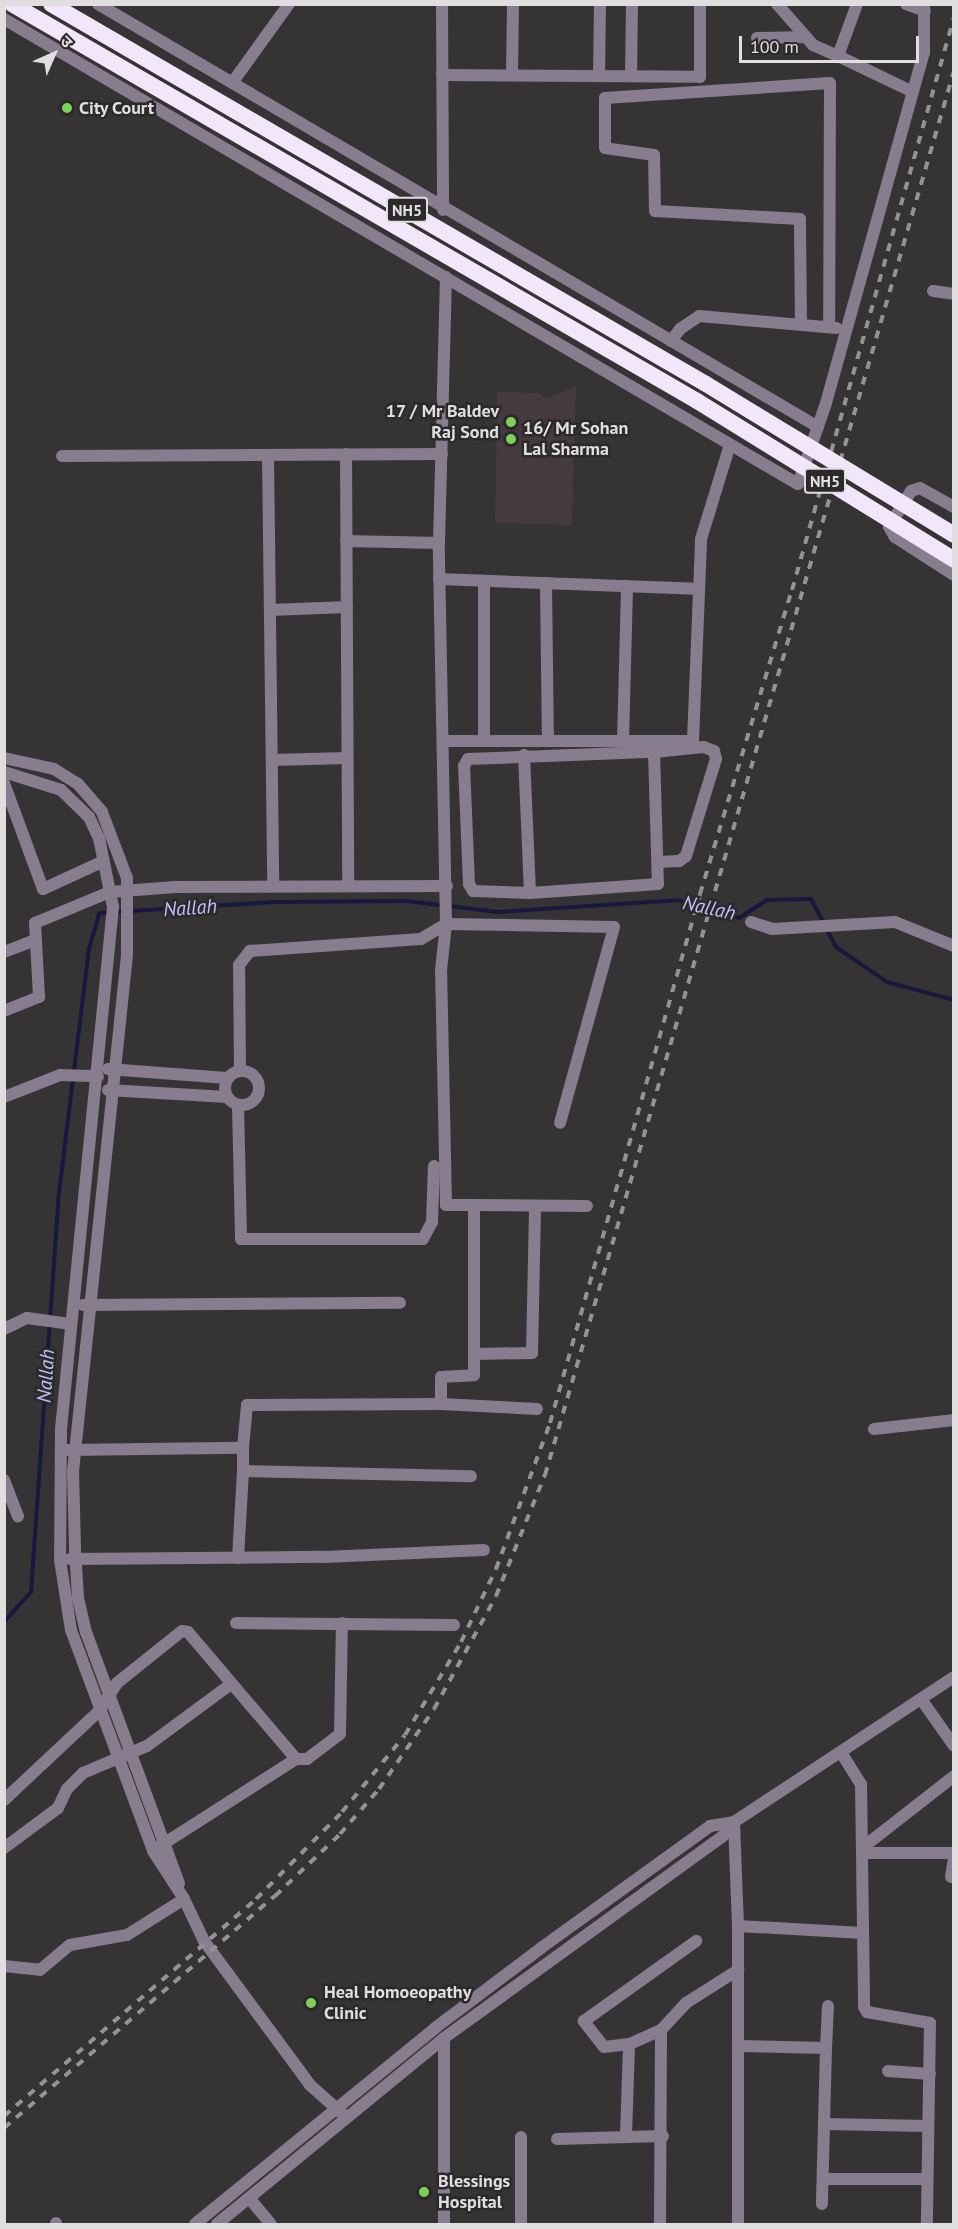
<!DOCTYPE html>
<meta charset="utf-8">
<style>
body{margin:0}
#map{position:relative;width:958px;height:2229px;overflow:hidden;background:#363335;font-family:"PT Sans","Noto Sans Devanagari",sans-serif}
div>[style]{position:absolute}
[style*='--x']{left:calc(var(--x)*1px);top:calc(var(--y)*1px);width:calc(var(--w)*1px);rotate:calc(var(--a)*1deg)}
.built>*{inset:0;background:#443a40}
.stream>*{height:4px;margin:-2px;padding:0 2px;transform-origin:2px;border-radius:2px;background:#19173e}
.minor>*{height:12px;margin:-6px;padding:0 6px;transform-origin:6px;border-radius:6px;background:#887c8f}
.minor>.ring{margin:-6px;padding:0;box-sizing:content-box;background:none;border:12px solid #887c8f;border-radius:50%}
.highway>*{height:16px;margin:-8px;padding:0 8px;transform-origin:8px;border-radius:8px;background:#f2e7fa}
.rail>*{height:4px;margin-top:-2px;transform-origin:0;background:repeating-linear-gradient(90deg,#959294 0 8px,transparent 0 16px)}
.highway-bridge>*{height:16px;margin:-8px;padding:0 8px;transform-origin:8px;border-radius:8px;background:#f2e7fa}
.dots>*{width:16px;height:16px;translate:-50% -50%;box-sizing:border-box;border:3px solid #2c292b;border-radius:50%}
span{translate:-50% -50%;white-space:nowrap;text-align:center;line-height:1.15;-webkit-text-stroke:5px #2c292b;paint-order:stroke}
.shield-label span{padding:2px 4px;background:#2c292b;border:2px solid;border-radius:4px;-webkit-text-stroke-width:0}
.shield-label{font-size:16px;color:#e1dee0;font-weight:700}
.poi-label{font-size:18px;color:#e1dee0;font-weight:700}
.left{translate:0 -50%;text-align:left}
.right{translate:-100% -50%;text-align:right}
.water-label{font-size:20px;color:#bec2fc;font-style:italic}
.frame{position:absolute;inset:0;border:6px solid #e1dee0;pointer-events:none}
.north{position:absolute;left:24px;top:24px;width:60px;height:60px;-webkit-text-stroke:4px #2c292b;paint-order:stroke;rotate:45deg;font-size:16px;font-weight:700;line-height:24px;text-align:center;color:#e1dee0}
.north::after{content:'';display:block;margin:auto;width:21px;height:27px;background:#e1dee0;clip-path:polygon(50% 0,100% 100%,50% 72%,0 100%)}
.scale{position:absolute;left:739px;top:36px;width:180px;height:27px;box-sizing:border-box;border:3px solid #e1dee0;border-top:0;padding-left:8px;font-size:18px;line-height:21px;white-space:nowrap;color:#e1dee0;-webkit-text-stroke:4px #2c292b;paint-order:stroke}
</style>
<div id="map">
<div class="built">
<i style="clip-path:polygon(576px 386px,572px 525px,495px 523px,497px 392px,540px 393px,546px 399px)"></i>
</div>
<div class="stream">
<i style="--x:4;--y:1622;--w:40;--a:-48"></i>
<i style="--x:31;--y:1592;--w:392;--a:-86"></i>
<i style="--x:58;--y:1201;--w:254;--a:-83"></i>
<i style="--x:89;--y:949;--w:37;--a:-74"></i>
<i style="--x:99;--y:913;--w:176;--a:-3.6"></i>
<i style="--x:275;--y:902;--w:131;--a:-0.4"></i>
<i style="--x:406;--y:901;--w:93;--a:6.8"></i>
<i style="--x:498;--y:912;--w:179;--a:-3.8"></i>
<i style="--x:677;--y:900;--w:65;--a:16.2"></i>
<i style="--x:739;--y:918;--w:33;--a:-33"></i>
<i style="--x:767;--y:900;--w:44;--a:-1.3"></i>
<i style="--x:811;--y:899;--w:54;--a:62.5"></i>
<i style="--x:836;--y:947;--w:62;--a:34.5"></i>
<i style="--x:887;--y:982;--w:69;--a:15"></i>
</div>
<div class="minor">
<i style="--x:98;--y:4;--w:835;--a:30.43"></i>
<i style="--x:442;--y:4;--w:206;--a:89.7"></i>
<i style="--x:777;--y:4;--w:55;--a:48.7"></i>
<i style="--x:813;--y:45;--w:27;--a:24"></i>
<i style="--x:857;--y:4;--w:55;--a:110.1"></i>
<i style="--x:838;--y:56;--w:83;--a:25.6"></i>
<i style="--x:906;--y:4;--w:20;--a:20"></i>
<i style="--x:4;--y:19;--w:920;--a:30.36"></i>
<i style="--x:798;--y:484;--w:86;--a:-70.9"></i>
<i style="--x:826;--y:403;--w:363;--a:-74.4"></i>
<i style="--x:924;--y:53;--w:49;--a:-90"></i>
<i style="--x:757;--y:38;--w:49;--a:-1.2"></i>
<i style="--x:442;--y:75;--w:258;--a:0.4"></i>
<i style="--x:700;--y:77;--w:73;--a:-90"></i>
<i style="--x:512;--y:75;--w:71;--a:-89.2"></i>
<i style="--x:599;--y:76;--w:72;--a:-89.2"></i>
<i style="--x:631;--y:76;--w:72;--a:-89.2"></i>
<i style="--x:232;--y:83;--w:97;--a:-54.2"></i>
<i style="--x:933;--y:291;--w:21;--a:8"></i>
<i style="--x:801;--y:323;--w:104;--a:-90.6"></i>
<i style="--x:800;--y:219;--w:145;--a:-176.8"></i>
<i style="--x:655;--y:211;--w:56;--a:-91"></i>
<i style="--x:654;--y:155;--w:49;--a:-171.9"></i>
<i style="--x:605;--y:148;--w:50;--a:-90"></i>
<i style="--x:605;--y:98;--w:225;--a:-3.8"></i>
<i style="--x:830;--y:83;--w:244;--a:90.2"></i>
<i style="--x:671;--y:341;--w:15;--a:-53"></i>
<i style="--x:680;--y:329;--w:23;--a:-34"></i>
<i style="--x:699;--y:316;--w:138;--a:5"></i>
<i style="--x:346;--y:454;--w:431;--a:89.7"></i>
<i style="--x:268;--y:455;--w:431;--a:89.3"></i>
<i style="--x:62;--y:456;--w:380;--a:-0.3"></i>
<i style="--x:954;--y:507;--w:39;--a:-151"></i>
<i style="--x:920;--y:488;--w:9;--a:162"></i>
<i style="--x:911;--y:491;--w:42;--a:121.4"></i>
<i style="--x:889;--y:527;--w:12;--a:59"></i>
<i style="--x:895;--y:537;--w:70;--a:32.8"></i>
<i style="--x:346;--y:541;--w:93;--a:1.2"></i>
<i style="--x:439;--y:579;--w:257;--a:2.2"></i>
<i style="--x:546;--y:583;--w:158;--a:89.3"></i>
<i style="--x:270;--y:610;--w:77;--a:-2.2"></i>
<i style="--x:484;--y:740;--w:159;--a:-90"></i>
<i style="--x:444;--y:741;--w:249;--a:0"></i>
<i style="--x:693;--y:741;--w:202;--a:-87.7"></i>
<i style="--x:701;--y:539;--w:98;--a:-72.9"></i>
<i style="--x:623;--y:741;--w:155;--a:-88.5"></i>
<i style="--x:654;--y:752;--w:132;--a:88.3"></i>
<i style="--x:658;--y:884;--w:128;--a:176"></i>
<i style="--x:530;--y:893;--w:57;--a:-178"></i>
<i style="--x:473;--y:891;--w:8;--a:-120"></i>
<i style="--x:469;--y:884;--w:118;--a:-92.4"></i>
<i style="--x:464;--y:766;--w:8;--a:-60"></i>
<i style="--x:468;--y:759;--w:186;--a:-2.2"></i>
<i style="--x:654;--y:752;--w:50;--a:-5.7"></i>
<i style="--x:704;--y:747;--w:11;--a:22"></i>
<i style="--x:714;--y:751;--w:8;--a:76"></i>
<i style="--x:716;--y:759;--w:102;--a:107.2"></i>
<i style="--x:686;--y:856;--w:9;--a:144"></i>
<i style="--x:679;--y:861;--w:21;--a:177"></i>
<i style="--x:524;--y:755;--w:138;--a:87.5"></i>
<i style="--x:4;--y:758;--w:51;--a:12.4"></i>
<i style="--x:54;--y:769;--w:28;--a:32"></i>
<i style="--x:78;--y:784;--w:37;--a:49"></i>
<i style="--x:102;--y:812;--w:71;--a:69.3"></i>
<i style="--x:127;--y:878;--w:77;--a:90"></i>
<i style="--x:127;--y:955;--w:519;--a:95.97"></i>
<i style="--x:73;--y:1471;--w:78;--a:88.5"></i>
<i style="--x:75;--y:1549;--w:49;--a:86.5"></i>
<i style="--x:78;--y:1598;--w:35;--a:77"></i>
<i style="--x:86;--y:1632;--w:268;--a:69.7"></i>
<i style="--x:272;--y:760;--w:75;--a:-1.5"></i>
<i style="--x:4;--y:772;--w:60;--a:17.5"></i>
<i style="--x:61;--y:790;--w:39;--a:44"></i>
<i style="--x:89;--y:817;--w:23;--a:65"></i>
<i style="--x:99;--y:838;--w:70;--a:78.5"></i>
<i style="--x:113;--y:907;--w:525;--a:95.69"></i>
<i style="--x:61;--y:1429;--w:131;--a:90.4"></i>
<i style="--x:60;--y:1560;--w:71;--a:81.1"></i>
<i style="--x:71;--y:1630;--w:236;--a:69.6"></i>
<i style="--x:153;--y:1851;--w:57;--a:57.1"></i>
<i style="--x:184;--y:1899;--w:47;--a:64.5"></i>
<i style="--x:204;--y:1941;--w:179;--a:53.6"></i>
<i style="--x:310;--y:2085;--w:47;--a:41.5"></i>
<i style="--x:4;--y:783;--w:113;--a:69.8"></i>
<i style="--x:43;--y:889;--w:67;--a:-24.7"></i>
<i style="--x:751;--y:922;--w:22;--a:18"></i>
<i style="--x:772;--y:929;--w:123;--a:-3.3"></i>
<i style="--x:895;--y:922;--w:64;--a:22.1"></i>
<i style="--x:4;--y:952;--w:34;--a:-21"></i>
<i style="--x:4;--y:1011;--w:38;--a:-22"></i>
<i style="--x:39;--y:997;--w:74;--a:-93.1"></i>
<i style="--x:35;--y:923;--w:81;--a:-22.5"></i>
<i style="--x:110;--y:892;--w:65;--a:-4.4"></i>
<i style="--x:175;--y:887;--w:272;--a:-0.2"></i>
<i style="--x:108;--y:1069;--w:119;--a:4.3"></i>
<i style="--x:240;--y:1071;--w:106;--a:-90.5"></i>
<i style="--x:239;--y:965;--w:18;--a:-52"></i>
<i style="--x:250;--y:951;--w:171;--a:-4"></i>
<i style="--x:421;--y:939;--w:29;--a:-31"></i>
<i style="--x:446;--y:924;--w:381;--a:-91.1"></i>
<i style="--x:439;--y:543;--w:266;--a:-88.5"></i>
<i class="ring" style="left:225px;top:1071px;width:22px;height:22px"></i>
<i style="--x:108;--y:1090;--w:119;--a:3.4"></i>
<i style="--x:4;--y:1097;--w:60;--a:-21.4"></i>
<i style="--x:60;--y:1075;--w:38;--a:2"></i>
<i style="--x:238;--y:1105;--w:134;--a:88.7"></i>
<i style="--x:241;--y:1239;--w:182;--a:0"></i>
<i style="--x:423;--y:1239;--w:19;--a:-62"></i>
<i style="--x:432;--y:1222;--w:56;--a:-88"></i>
<i style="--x:474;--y:1205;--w:28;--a:180"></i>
<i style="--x:446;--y:1205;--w:235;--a:-91.2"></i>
<i style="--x:441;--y:970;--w:46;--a:-83.8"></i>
<i style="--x:446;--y:924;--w:168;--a:1"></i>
<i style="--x:614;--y:927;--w:203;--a:105.4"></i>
<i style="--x:83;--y:1305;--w:317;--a:-0.4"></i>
<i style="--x:4;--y:1329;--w:25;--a:-26"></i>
<i style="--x:27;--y:1318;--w:43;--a:7.9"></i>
<i style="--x:474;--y:1354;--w:58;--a:-1"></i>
<i style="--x:532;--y:1353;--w:147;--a:-88.8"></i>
<i style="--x:441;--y:1404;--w:27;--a:-90"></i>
<i style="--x:441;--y:1377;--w:33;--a:-3"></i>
<i style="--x:474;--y:1375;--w:170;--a:-90"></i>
<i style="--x:474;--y:1205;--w:113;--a:0.5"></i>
<i style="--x:874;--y:1429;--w:81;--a:-6.4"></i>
<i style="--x:243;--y:1448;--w:43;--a:-84.7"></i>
<i style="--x:247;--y:1405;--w:194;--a:-0.3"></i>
<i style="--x:441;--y:1404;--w:96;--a:3"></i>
<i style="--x:67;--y:1450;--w:176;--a:-0.7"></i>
<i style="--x:243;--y:1448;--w:23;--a:90"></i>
<i style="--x:243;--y:1471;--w:228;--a:1.3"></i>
<i style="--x:4;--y:1480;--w:39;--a:69"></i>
<i style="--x:238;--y:1558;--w:87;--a:-86.7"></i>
<i style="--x:70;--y:1559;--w:254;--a:-0.5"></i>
<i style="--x:324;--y:1557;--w:160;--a:-2.5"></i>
<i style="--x:236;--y:1623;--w:218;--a:0.5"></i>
<i style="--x:921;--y:1699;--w:57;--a:54.9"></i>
<i style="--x:842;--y:1754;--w:36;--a:58"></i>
<i style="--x:861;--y:1784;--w:223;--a:89.2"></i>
<i style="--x:864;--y:2007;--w:6;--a:59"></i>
<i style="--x:867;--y:2012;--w:64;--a:9.9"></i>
<i style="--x:930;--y:2023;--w:201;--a:90.9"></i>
<i style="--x:4;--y:1800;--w:130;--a:-43.1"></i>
<i style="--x:99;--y:1711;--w:33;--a:-57"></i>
<i style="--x:117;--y:1683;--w:83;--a:-38.7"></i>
<i style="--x:182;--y:1631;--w:6;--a:9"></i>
<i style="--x:188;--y:1632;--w:167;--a:49.6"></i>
<i style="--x:734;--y:1822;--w:104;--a:87.8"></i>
<i style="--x:738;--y:1926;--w:298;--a:90"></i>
<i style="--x:160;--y:1846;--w:161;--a:-32.6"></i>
<i style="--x:296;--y:1759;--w:11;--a:0"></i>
<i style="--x:307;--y:1759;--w:41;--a:-37.1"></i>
<i style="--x:340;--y:1734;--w:111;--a:-89"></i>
<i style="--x:4;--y:1848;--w:67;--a:-36.5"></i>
<i style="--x:58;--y:1808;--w:21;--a:-65"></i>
<i style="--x:67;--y:1789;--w:23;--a:-45"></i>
<i style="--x:83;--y:1773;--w:69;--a:-22.9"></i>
<i style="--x:147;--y:1746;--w:104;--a:-36.4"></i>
<i style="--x:862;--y:1848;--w:117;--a:-38"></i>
<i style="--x:862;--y:1853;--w:92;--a:0"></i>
<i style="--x:951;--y:1877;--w:18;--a:-81"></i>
<i style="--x:738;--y:1926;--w:125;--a:3.2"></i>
<i style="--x:4;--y:1966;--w:36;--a:6"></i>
<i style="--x:40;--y:1970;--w:39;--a:-40"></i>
<i style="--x:70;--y:1945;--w:58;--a:-10"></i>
<i style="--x:127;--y:1935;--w:67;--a:-32.3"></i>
<i style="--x:661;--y:2030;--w:35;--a:156"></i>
<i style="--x:629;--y:2044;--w:25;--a:173"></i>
<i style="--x:604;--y:2047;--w:33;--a:-128"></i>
<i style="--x:584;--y:2021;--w:138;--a:-35.5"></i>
<i style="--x:444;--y:2038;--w:186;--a:90"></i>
<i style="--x:739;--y:2046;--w:87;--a:1.3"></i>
<i style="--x:826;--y:2048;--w:156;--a:91.5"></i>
<i style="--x:826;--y:2048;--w:42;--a:-87.3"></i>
<i style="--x:888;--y:2071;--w:42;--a:4.1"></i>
<i style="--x:824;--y:2124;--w:104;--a:1.1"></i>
<i style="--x:626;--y:2136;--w:92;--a:-88.1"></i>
<i style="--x:557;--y:2139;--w:106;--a:-1.6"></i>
<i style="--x:823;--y:2179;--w:104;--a:0"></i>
<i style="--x:249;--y:2198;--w:34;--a:50"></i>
<i style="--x:56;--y:2223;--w:1;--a:90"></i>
<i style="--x:195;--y:2224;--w:310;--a:-39.2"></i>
<i style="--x:435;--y:2028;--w:133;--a:-37"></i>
<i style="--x:541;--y:1948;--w:208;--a:-35.8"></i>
<i style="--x:710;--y:1826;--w:24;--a:-9"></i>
<i style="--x:217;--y:2224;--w:293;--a:-39.3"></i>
<i style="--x:444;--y:2038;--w:343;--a:-35.9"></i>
<i style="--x:722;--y:1837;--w:19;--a:-51"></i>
<i style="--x:734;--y:1822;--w:263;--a:-33.4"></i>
<i style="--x:521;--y:2224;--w:87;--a:-90"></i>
<i style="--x:660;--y:2224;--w:194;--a:-89.7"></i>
<i style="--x:661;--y:2030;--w:37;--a:-47"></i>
<i style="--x:686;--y:2003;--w:62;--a:-32.4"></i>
</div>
<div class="highway">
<i style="--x:12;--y:4;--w:792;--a:30.09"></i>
<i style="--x:51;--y:4;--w:757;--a:30.12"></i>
</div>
<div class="rail">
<i style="--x:4;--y:2116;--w:333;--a:-40.7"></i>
<i style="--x:256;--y:1899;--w:122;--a:-45.3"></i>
<i style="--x:342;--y:1812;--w:99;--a:-50.7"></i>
<i style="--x:405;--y:1735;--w:109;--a:-58.9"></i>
<i style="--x:461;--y:1642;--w:81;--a:-64.4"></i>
<i style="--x:496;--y:1569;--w:156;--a:-69.7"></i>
<i style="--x:550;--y:1423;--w:550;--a:-74.17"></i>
<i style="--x:700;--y:894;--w:318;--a:-73.2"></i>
<i style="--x:792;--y:590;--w:595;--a:-74.21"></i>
<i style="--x:4;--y:2128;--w:357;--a:-40.6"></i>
<i style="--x:275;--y:1896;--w:90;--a:-43.6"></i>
<i style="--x:340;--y:1834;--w:60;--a:-49.1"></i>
<i style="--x:379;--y:1789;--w:97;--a:-55.5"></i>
<i style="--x:434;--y:1709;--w:129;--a:-61.2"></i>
<i style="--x:496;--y:1596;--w:131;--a:-68"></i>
<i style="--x:545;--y:1475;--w:1462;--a:-73.76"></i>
</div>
<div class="highway-bridge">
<i style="--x:706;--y:384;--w:290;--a:31.3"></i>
<i style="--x:697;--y:401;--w:302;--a:31.7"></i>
</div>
<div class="dots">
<i style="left:67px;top:108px;background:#7dd154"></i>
<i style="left:511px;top:422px;background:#7dd154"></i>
<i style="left:511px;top:439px;background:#7dd154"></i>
<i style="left:311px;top:2003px;background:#7dd154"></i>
<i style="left:424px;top:2192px;background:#7dd154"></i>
</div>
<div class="shield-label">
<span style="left:407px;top:210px">NH5</span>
<span style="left:825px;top:481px">NH5</span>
</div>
<div class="poi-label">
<span class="left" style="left:79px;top:108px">City Court</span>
<span class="right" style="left:499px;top:422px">17 / Mr Baldev<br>Raj Sond</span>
<span class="left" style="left:523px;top:439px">16/ Mr Sohan<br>Lal Sharma</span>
<span class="left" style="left:324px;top:2003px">Heal Homoeopathy<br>Clinic</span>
<span class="left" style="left:438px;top:2192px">Blessings<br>Hospital</span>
</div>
<div class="water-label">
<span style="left:190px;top:908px;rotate:-4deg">Nallah</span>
<span style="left:709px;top:908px;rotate:12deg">Nallah</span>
<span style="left:46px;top:1376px;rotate:-86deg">Nallah</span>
</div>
<div class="frame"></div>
<div class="north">उ</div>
<div class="scale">100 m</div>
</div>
